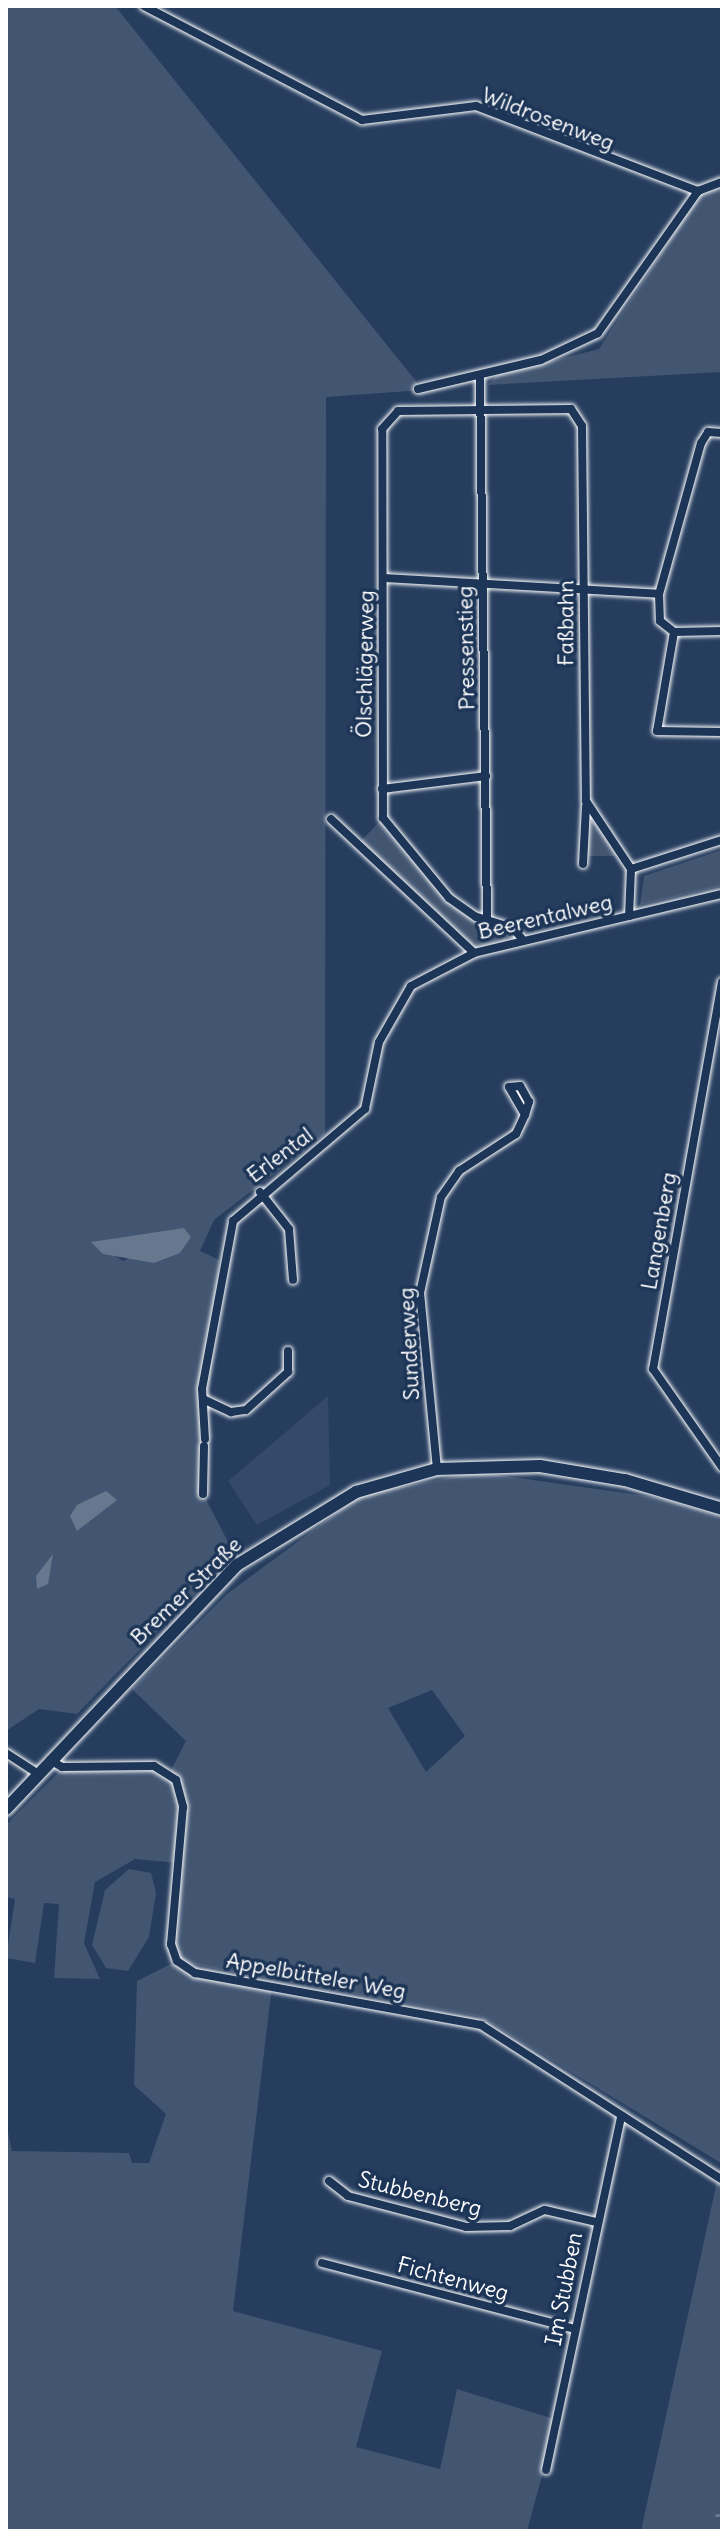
<!DOCTYPE html>
<meta charset="utf-8">
<style>
body{margin:0}
#map{position:relative;width:728px;height:2537px;overflow:hidden;background:#263d5e;font-family:Delius,sans-serif}
div>[style]{position:absolute}
[style*='--x']{left:calc(var(--x)*1px);top:calc(var(--y)*1px);width:calc(var(--w)*1px);rotate:calc(var(--a)*1deg)}
.built>*{inset:0;background:#344a68}
.green>*{inset:0;background:#425672}
.water>*{inset:0;background:#67788e}
.stream>*{height:3px;margin:-1.5px;padding:0 1.5px;transform-origin:1.5px;border-radius:1.5px;background:#67788e}
.roads{filter:drop-shadow(0 0 2px #fff) drop-shadow(0 0 2px #fff)}
.street>*{height:8px;margin:-4px;padding:0 4px;transform-origin:4px;border-radius:4px;background:#1d3557}
.primary>*{height:12px;margin:-6px;padding:0 6px;transform-origin:6px;border-radius:6px;background:#1d3557}
span{translate:-50% -50%;white-space:nowrap;text-align:center;line-height:1.15;-webkit-text-stroke:7px #1d3557;paint-order:stroke}
.street-label{font-size:22px;color:#fff}
.frame{position:absolute;inset:0;border:8px solid #fff;pointer-events:none}
</style>
<div id="map">
<div class="built">
<i style="clip-path:polygon(328px 1396px,330px 1485px,257px 1525px,228px 1481px)"></i>
</div>
<div class="green">
<i style="clip-path:polygon(evenodd,6px 6px,115px 6px,423px 390px,326px 397px,325px 1134px,214px 1220px,200px 1251px,219px 1260px,203px 1494px,234px 1553px,77px 1714px,39px 1709px,6px 1731px,6px 6px,184px 1228px,123px 1261px,93px 1242px,167px 1235px,184px 1228px)"></i>
<i style="clip-path:polygon(722px 188px,722px 372px,487px 385px,497px 375px,599px 349px,699px 195px)"></i>
<i style="clip-path:polygon(383px 818px,464px 911px,513px 928px,511px 939px,474px 953px,358px 844px)"></i>
<i style="clip-path:polygon(585px 821px,598px 822px,623px 856px,584px 856px)"></i>
<i style="clip-path:polygon(722px 850px,722px 886px,640px 905px,644px 876px)"></i>
<i style="clip-path:polygon(evenodd,477px 1472px,660px 1498px,722px 1517px,722px 2531px,641px 2531px,721px 2163px,481px 2017px,180px 1962px,195px 1973px,272px 1986px,233px 2311px,382px 2351px,356px 2447px,440px 2469px,457px 2389px,557px 2420px,527px 2531px,6px 2531px,6px 2123px,12px 2151px,129px 2153px,132px 2163px,149px 2163px,166px 2114px,134px 2085px,137px 1981px,177px 1961px,171px 1944px,178px 1863px,135px 1859px,95px 1882px,84px 1943px,100px 1979px,54px 1978px,59px 1904px,44px 1903px,35px 1963px,6px 1958px,15px 1899px,6px 1897px,6px 1825px,66px 1765px,142px 1764px,170px 1772px,186px 1741px,132px 1689px,227px 1594px,361px 1495px,477px 1472px,432px 1690px,465px 1736px,426px 1772px,388px 1708px,432px 1690px)"></i>
<i style="clip-path:polygon(129px 1869px,151px 1873px,156px 1893px,149px 1937px,128px 1971px,106px 1968px,92px 1945px,105px 1890px)"></i>
</div>
<div class="water">
<i style="clip-path:polygon(184px 1228px,191px 1237px,180px 1253px,154px 1263px,103px 1254px,91px 1242px)"></i>
<i style="clip-path:polygon(106px 1491px,117px 1500px,77px 1531px,70px 1516px,77px 1505px)"></i>
<i style="clip-path:polygon(53px 1554px,48px 1584px,37px 1589px,36px 1576px)"></i>
</div>
<div class="stream">
<i style="--x:716;--y:2515;--w:6;--a:0"></i>
</div>
<div class="roads">
<div class="street">
<i style="--x:144;--y:6;--w:246;--a:27.6"></i>
<i style="--x:362;--y:120;--w:115;--a:-7"></i>
<i style="--x:476;--y:106;--w:238;--a:21"></i>
<i style="--x:698;--y:191;--w:26;--a:-21"></i>
<i style="--x:480;--y:375;--w:546;--a:89.27"></i>
<i style="--x:418;--y:389;--w:126;--a:-13.3"></i>
<i style="--x:541;--y:360;--w:63;--a:-25.3"></i>
<i style="--x:598;--y:333;--w:174;--a:-54.8"></i>
<i style="--x:722;--y:433;--w:14;--a:-176"></i>
<i style="--x:708;--y:432;--w:13;--a:122"></i>
<i style="--x:701;--y:443;--w:157;--a:105.5"></i>
<i style="--x:659;--y:594;--w:27;--a:88"></i>
<i style="--x:660;--y:621;--w:18;--a:38"></i>
<i style="--x:674;--y:632;--w:48;--a:-1.2"></i>
<i style="--x:384;--y:578;--w:275;--a:3.3"></i>
<i style="--x:674;--y:632;--w:100;--a:99.7"></i>
<i style="--x:657;--y:731;--w:65;--a:0.9"></i>
<i style="--x:382;--y:789;--w:105;--a:-7.1"></i>
<i style="--x:331;--y:819;--w:196;--a:43.1"></i>
<i style="--x:583;--y:864;--w:58;--a:-87"></i>
<i style="--x:631;--y:869;--w:96;--a:-17.7"></i>
<i style="--x:523;--y:940;--w:16;--a:-130"></i>
<i style="--x:513;--y:928;--w:39;--a:-163"></i>
<i style="--x:476;--y:917;--w:33;--a:-145"></i>
<i style="--x:449;--y:898;--w:104;--a:-129.5"></i>
<i style="--x:383;--y:818;--w:389;--a:-90.1"></i>
<i style="--x:382;--y:429;--w:24;--a:-48"></i>
<i style="--x:398;--y:411;--w:173;--a:-0.7"></i>
<i style="--x:571;--y:409;--w:20;--a:57"></i>
<i style="--x:582;--y:426;--w:375;--a:89.4"></i>
<i style="--x:586;--y:801;--w:82;--a:56.5"></i>
<i style="--x:631;--y:869;--w:47;--a:92.4"></i>
<i style="--x:722;--y:982;--w:393;--a:100.1"></i>
<i style="--x:653;--y:1369;--w:120;--a:54.9"></i>
<i style="--x:260;--y:1192;--w:47;--a:51.9"></i>
<i style="--x:289;--y:1229;--w:51;--a:85.5"></i>
<i style="--x:205;--y:1400;--w:29;--a:25"></i>
<i style="--x:231;--y:1412;--w:15;--a:-8"></i>
<i style="--x:246;--y:1410;--w:57;--a:-42.1"></i>
<i style="--x:288;--y:1372;--w:21;--a:-90"></i>
<i style="--x:205;--y:1439;--w:50;--a:-93.4"></i>
<i style="--x:202;--y:1389;--w:171;--a:-79.5"></i>
<i style="--x:233;--y:1221;--w:173;--a:-40.3"></i>
<i style="--x:365;--y:1109;--w:68;--a:-78.2"></i>
<i style="--x:379;--y:1042;--w:64;--a:-60.3"></i>
<i style="--x:411;--y:986;--w:71;--a:-27.6"></i>
<i style="--x:474;--y:953;--w:255;--a:-13.4"></i>
<i style="--x:437;--y:1469;--w:177;--a:-95.5"></i>
<i style="--x:420;--y:1293;--w:98;--a:-77.7"></i>
<i style="--x:441;--y:1197;--w:32;--a:-55"></i>
<i style="--x:459;--y:1171;--w:68;--a:-33"></i>
<i style="--x:516;--y:1134;--w:21;--a:-65"></i>
<i style="--x:525;--y:1115;--w:14;--a:-73"></i>
<i style="--x:529;--y:1102;--w:18;--a:-119"></i>
<i style="--x:520;--y:1086;--w:11;--a:175"></i>
<i style="--x:509;--y:1087;--w:32;--a:60"></i>
<i style="--x:203;--y:1494;--w:48;--a:-88.8"></i>
<i style="--x:6;--y:1753;--w:38;--a:33"></i>
<i style="--x:50;--y:1760;--w:14;--a:30"></i>
<i style="--x:62;--y:1767;--w:92;--a:-0.6"></i>
<i style="--x:154;--y:1766;--w:26;--a:32"></i>
<i style="--x:176;--y:1780;--w:28;--a:75"></i>
<i style="--x:183;--y:1807;--w:138;--a:95"></i>
<i style="--x:171;--y:1944;--w:18;--a:71"></i>
<i style="--x:177;--y:1961;--w:22;--a:34"></i>
<i style="--x:195;--y:1973;--w:291;--a:10.3"></i>
<i style="--x:481;--y:2025;--w:287;--a:32.7"></i>
<i style="--x:329;--y:2181;--w:24;--a:38"></i>
<i style="--x:348;--y:2196;--w:122;--a:14.7"></i>
<i style="--x:466;--y:2227;--w:44;--a:-1.3"></i>
<i style="--x:510;--y:2226;--w:38;--a:-25"></i>
<i style="--x:545;--y:2210;--w:52;--a:13.2"></i>
<i style="--x:322;--y:2263;--w:261;--a:14.6"></i>
<i style="--x:546;--y:2470;--w:362;--a:-78"></i>
</div>
<div class="primary">
<i style="--x:6;--y:1809;--w:336;--a:-46.6"></i>
<i style="--x:237;--y:1565;--w:140;--a:-31.5"></i>
<i style="--x:356;--y:1492;--w:84;--a:-15.9"></i>
<i style="--x:437;--y:1469;--w:103;--a:-1.7"></i>
<i style="--x:540;--y:1466;--w:86;--a:9.4"></i>
<i style="--x:625;--y:1480;--w:101;--a:16.6"></i>
</div>
</div>
<div class="street-label">
<span style="left:548px;top:119px;rotate:21deg">Wildrosenweg</span>
<span style="left:566px;top:623px;rotate:-90deg">Faßbahn</span>
<span style="left:466px;top:648px;rotate:-91deg">Pressenstieg</span>
<span style="left:365px;top:664px;rotate:-89deg">Ölschlägerweg</span>
<span style="left:545px;top:917px;rotate:-13deg">Beerentalweg</span>
<span style="left:280px;top:1155px;rotate:-37deg">Erlental</span>
<span style="left:659px;top:1231px;rotate:-80deg">Langenberg</span>
<span style="left:409px;top:1344px;rotate:-93deg">Sunderweg</span>
<span style="left:186px;top:1591px;rotate:-44deg">Bremer Straße</span>
<span style="left:316px;top:1976px;rotate:10deg">Appelbütteler Weg</span>
<span style="left:420px;top:2194px;rotate:14deg">Stubbenberg</span>
<span style="left:453px;top:2279px;rotate:15deg">Fichtenweg</span>
<span style="left:564px;top:2289px;rotate:-79deg">Im Stubben</span>
</div>
<div class="frame"></div>
</div>
